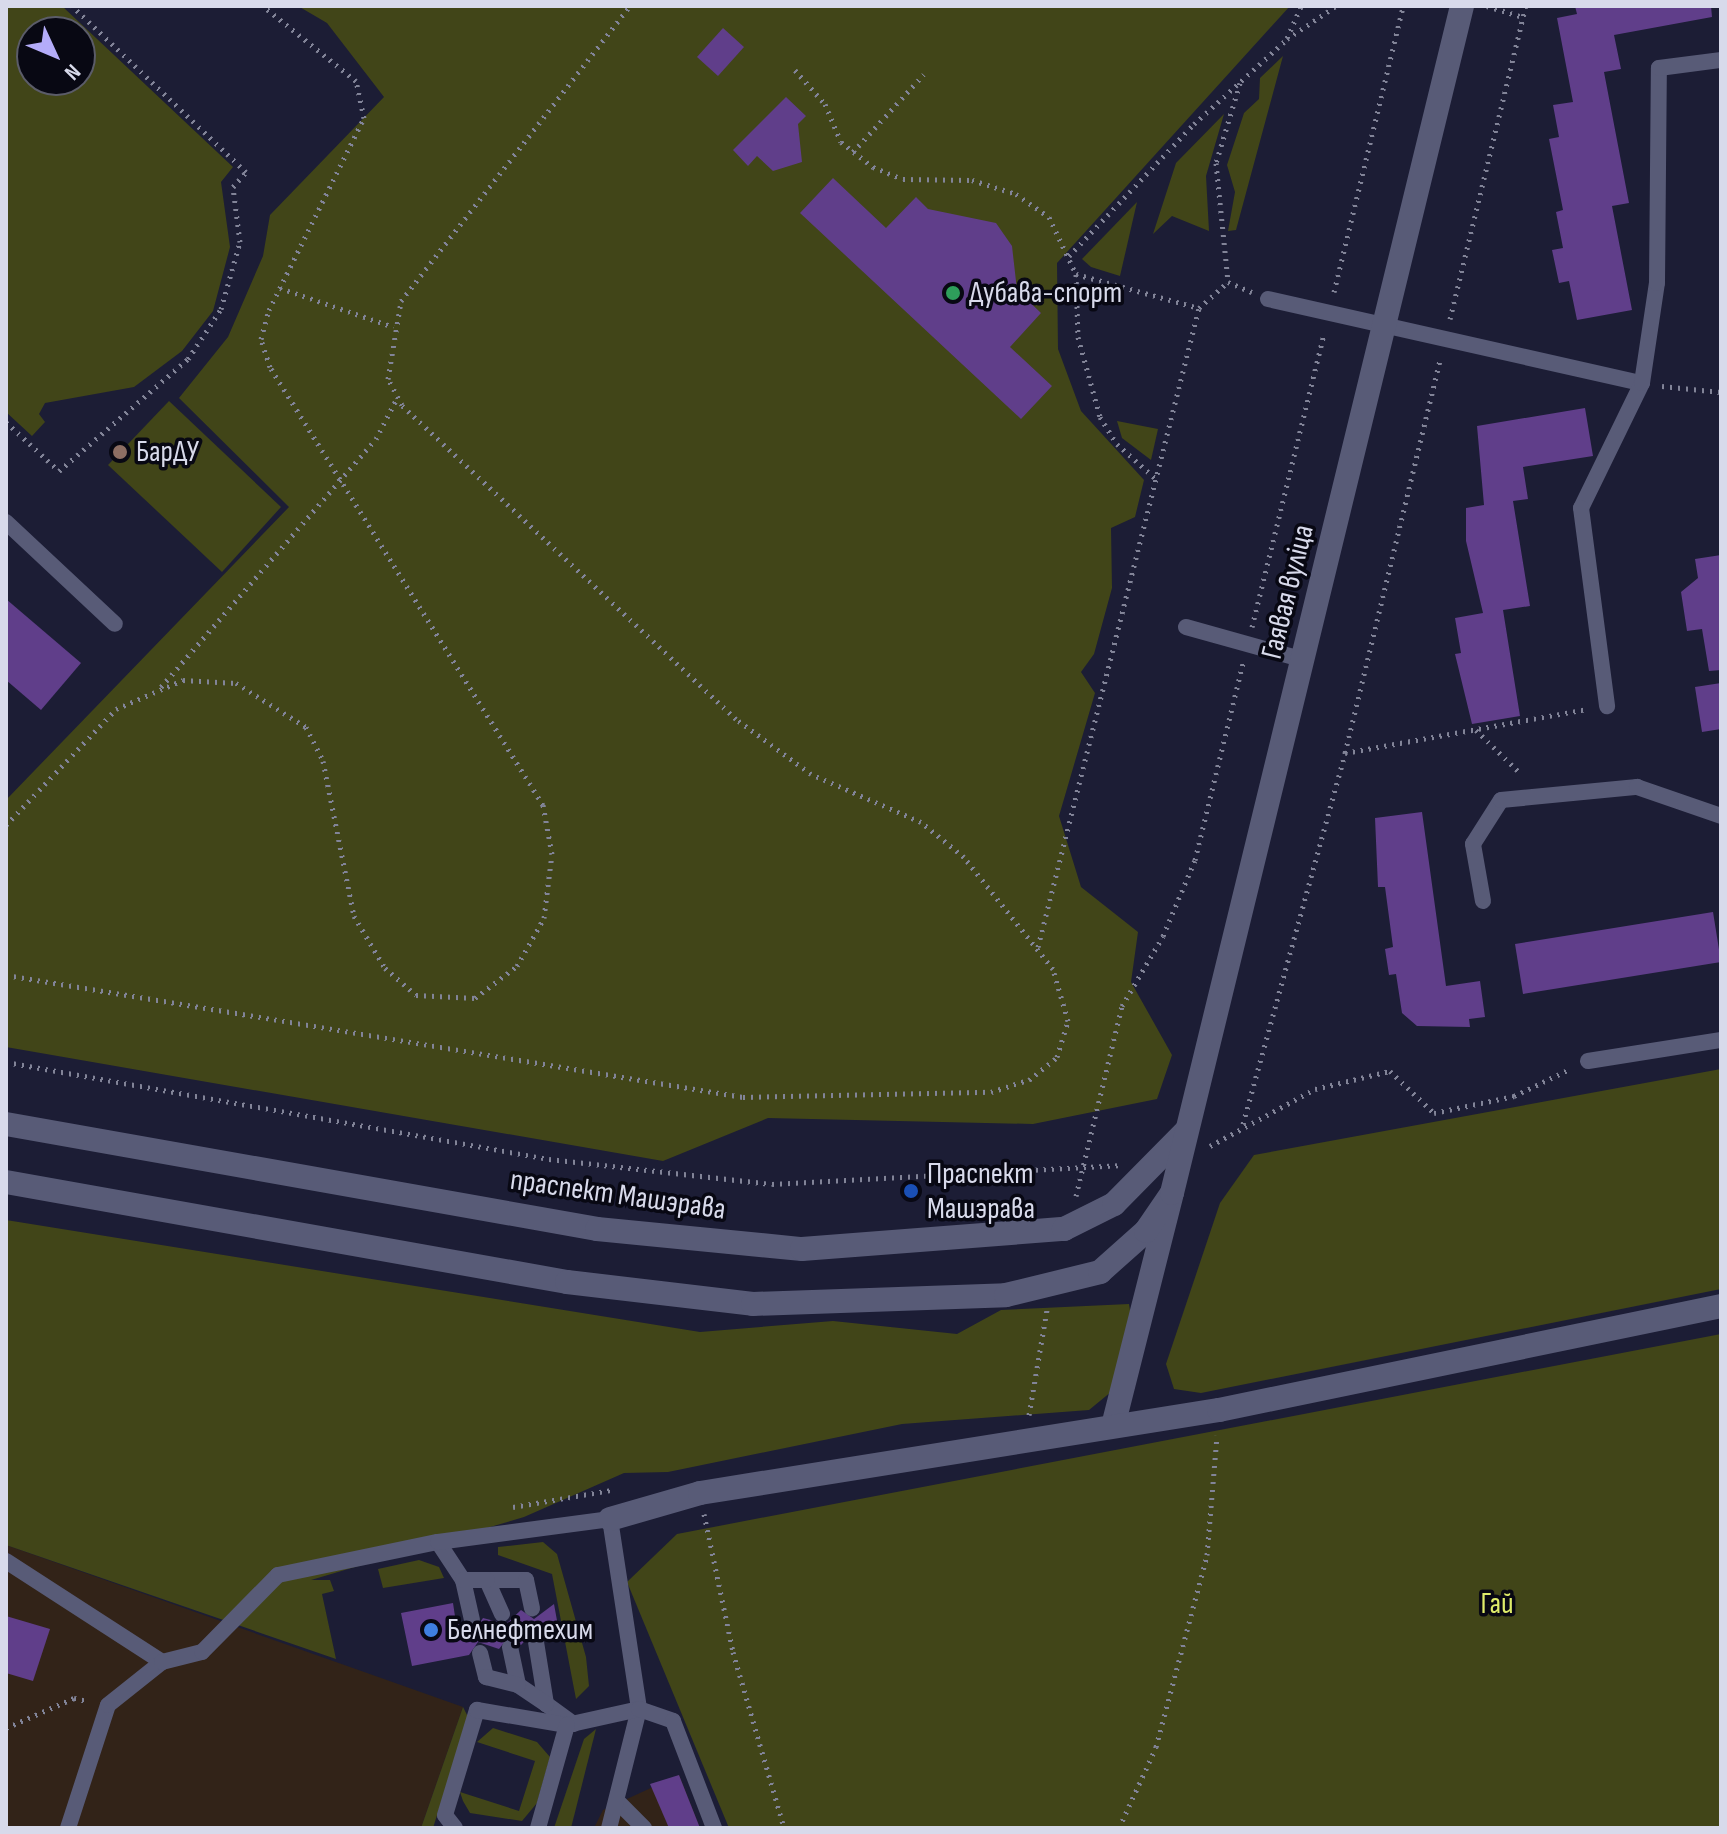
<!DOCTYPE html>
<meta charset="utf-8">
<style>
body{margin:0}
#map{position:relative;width:1727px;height:1834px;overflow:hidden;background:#1c1d35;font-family:"Sofia Sans Condensed",sans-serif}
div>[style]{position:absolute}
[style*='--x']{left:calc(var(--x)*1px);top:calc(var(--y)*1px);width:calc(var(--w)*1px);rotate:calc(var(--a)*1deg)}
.industrial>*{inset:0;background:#322318}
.green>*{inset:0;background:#414518}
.building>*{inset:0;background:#603e8a}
.path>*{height:5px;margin-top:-2.5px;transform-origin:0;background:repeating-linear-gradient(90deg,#828498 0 2px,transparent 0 8px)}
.lane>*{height:16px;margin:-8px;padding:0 8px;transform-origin:8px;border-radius:8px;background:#585b77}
.street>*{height:24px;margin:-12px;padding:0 12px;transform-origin:12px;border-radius:12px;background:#585b77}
.secondary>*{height:24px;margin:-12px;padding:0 12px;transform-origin:12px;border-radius:12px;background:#585b77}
.dots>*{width:22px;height:22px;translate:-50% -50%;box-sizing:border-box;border:4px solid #080813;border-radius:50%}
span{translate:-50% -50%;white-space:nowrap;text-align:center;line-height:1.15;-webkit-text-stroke:7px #080813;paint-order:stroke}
.poi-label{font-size:30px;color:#d8daeb}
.left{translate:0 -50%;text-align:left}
.street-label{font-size:30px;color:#d8daeb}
.park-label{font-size:30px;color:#dfec6a}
.frame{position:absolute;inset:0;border:8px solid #d8daeb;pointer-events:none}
.north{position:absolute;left:16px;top:16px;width:80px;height:80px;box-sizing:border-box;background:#080813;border:2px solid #5b5c69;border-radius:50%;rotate:134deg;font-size:22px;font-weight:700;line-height:32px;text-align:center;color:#d8daeb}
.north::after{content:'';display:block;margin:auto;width:28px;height:36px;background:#b4acf9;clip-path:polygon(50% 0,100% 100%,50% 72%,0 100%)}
</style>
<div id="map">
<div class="industrial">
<i style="clip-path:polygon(6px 1545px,463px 1707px,421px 1828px,6px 1828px)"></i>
<i style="clip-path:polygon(679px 1775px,700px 1828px,594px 1828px,603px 1810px)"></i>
</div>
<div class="green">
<i style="clip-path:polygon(evenodd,6px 6px,62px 6px,233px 167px,221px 182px,230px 247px,213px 311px,182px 351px,134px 387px,45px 403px,39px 414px,45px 422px,32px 436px,6px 412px,6px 6px,32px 32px,80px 32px,80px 80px,32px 80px,32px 32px)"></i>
<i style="clip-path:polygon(298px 6px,1290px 6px,1057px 263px,1058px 349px,1081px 411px,1144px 480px,1135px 517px,1111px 528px,1112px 588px,1094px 654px,1081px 672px,1095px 693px,1059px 816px,1081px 887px,1138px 932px,1131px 982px,1172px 1055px,1157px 1099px,1033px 1124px,768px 1118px,663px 1161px,6px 1047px,6px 800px,289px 507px,179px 398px,228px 337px,263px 256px,270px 215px,384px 97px,327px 23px)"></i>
<i style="clip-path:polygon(1283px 56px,1236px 230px,1228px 231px,1235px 192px,1227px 165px,1244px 113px,1259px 99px,1260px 78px)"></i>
<i style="clip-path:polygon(1224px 114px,1206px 176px,1209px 231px,1172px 216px,1153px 234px,1176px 163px)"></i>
<i style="clip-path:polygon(1137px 202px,1120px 276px,1091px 267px,1082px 259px)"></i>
<i style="clip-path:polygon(169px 401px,281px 507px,222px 572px,108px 465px)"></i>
<i style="clip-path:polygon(1117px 421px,1158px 429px,1151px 460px,1122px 438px)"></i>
<i style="clip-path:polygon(1721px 1069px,1721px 1289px,1201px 1393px,1174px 1389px,1166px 1364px,1220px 1203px,1254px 1155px)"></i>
<i style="clip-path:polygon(6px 1220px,700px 1332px,833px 1321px,957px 1334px,1001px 1310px,1129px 1304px,1139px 1369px,1089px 1410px,902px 1424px,668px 1472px,624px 1473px,524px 1517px,311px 1580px,330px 1580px,334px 1591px,322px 1594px,336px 1659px,6px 1545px)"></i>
<i style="clip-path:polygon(1721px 1334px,1721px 1828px,729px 1828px,627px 1582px,677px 1534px)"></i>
<i style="clip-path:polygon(543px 1542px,557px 1554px,586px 1657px,589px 1686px,576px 1699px,552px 1574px,498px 1555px,498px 1547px)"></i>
<i style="clip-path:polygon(419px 1560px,439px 1567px,444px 1578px,383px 1588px,378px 1569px)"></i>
<i style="clip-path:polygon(463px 1707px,468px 1717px,433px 1828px,421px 1828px)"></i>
<i style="clip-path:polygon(493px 1728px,537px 1742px,550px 1757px,537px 1803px,522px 1821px,470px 1813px,463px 1801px,460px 1792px,519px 1811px,535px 1761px,477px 1742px)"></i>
<i style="clip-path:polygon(596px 1729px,571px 1828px,554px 1828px,584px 1739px)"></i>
</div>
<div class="building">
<i style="clip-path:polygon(1575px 6px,1711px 6px,1712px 17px,1614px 35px,1621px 69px,1604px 72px,1629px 203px,1612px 206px,1632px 310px,1577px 320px,1569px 281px,1559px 283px,1552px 250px,1563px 248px,1556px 212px,1563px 210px,1549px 139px,1559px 137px,1553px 105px,1573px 102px,1557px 18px,1577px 14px)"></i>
<i style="clip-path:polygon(723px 28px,744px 47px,718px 76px,697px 57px)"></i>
<i style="clip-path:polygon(786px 97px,806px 116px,798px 124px,802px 162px,773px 171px,757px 156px,748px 166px,733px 150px)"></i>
<i style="clip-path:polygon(833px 178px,886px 228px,916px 197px,928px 209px,996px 223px,1012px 246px,1017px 290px,1041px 313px,1010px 347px,1052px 386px,1021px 419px,800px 213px)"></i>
<i style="clip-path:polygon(1585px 408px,1593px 456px,1523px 467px,1528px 499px,1513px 501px,1530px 606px,1503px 610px,1520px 716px,1472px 724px,1455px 654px,1461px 653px,1455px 618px,1483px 613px,1466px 541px,1466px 508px,1484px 505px,1477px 426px)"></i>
<i style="clip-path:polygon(1721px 555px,1721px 670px,1709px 671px,1702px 629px,1687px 631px,1681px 592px,1698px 578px,1695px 559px)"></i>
<i style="clip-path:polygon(6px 599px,81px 663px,41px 710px,6px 680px)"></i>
<i style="clip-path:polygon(1721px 683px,1721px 729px,1702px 732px,1695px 687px)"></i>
<i style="clip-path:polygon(1422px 812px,1446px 986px,1480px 981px,1485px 1017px,1469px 1019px,1470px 1027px,1417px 1026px,1402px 1013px,1396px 974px,1389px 975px,1385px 949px,1393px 947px,1385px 887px,1378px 887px,1375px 818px)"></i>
<i style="clip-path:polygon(1713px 912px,1721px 962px,1523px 994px,1515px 944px)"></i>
<i style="clip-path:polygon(453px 1603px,456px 1623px,474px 1631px,483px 1618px,506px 1624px,521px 1610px,534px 1619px,554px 1604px,560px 1637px,534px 1631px,521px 1645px,509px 1636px,499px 1649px,478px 1642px,469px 1655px,412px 1666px,401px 1613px)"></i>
<i style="clip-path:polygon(6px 1616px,50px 1629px,33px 1681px,6px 1673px)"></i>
<i style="clip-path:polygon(679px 1775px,700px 1828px,669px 1828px,650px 1784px)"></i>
</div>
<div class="path">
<i style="--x:1487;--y:6;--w:38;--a:17"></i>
<i style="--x:1287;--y:38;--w:35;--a:-66"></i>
<i style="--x:795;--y:70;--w:45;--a:48.6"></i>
<i style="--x:825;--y:104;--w:41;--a:67.2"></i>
<i style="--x:841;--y:142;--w:41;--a:38"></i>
<i style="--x:873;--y:167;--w:32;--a:22"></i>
<i style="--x:903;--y:179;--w:69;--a:0.8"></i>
<i style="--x:972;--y:180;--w:46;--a:17.7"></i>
<i style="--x:1016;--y:194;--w:40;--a:34.9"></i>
<i style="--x:1049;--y:217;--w:63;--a:64.7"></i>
<i style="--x:1076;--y:274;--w:128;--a:15.5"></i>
<i style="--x:1240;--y:83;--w:84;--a:106.7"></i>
<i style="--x:1216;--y:163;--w:120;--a:84.2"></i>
<i style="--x:1228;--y:282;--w:26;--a:23"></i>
<i style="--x:853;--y:152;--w:105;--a:-47.7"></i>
<i style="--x:1069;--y:256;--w:182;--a:-46.6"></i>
<i style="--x:1194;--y:124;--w:126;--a:-42.4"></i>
<i style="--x:1287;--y:39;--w:59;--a:-34"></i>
<i style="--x:1076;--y:274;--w:63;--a:88.2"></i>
<i style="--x:1078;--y:337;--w:83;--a:74.6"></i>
<i style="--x:1100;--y:417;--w:32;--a:58"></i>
<i style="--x:1117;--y:444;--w:52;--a:41.9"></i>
<i style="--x:280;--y:288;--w:120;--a:18.9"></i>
<i style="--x:1334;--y:292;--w:294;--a:-76.4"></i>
<i style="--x:1450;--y:319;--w:322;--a:-76.4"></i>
<i style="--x:1662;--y:386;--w:59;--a:5.8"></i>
<i style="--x:6;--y:422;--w:72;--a:42.8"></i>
<i style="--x:59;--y:471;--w:171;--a:-41"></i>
<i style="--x:188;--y:359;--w:60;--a:-56.6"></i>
<i style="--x:221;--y:309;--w:70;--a:-74.2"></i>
<i style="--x:240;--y:242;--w:55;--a:-97.3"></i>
<i style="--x:233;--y:187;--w:20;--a:-49"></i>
<i style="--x:246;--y:172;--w:240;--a:-136.3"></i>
<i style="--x:1252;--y:627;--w:303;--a:-76.2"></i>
<i style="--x:161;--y:687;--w:328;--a:-49.1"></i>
<i style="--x:376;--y:439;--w:48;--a:-62.9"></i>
<i style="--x:1476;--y:730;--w:62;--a:44.3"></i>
<i style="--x:1345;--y:753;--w:247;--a:-10.3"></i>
<i style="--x:6;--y:825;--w:160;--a:-46.5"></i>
<i style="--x:116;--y:709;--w:73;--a:-23.4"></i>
<i style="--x:183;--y:680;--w:53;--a:3.2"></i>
<i style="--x:236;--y:683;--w:83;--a:32.2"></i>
<i style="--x:306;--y:727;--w:38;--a:63"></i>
<i style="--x:323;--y:761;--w:158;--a:78.7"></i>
<i style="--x:354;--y:916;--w:61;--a:59.2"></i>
<i style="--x:385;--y:968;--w:41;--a:41.1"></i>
<i style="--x:416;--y:995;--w:59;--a:2.9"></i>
<i style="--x:475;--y:998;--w:53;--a:-37.3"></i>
<i style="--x:517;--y:966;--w:55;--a:-60.6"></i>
<i style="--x:544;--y:918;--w:64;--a:-82.9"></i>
<i style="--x:552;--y:854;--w:50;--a:-100.4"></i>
<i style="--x:543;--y:805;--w:516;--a:-121.93"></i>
<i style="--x:270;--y:367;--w:29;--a:-108"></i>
<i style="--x:261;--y:339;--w:30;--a:-75"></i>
<i style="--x:269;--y:310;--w:214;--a:-63.7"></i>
<i style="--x:364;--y:118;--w:38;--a:-102"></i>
<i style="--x:356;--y:81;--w:119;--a:-141.1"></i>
<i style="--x:1038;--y:947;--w:659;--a:-75.86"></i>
<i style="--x:1199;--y:308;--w:39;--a:-42"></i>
<i style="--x:6;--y:975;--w:747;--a:9.4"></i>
<i style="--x:743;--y:1097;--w:248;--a:-1.2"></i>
<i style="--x:991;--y:1092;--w:40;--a:-18"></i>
<i style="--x:1029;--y:1080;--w:36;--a:-39"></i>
<i style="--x:1057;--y:1057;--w:38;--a:-73"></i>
<i style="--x:1068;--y:1021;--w:54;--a:-106.1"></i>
<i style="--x:1053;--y:969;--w:143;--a:-128.5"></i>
<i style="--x:964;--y:857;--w:55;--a:-140.9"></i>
<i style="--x:921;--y:822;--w:120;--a:-156.4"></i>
<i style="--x:811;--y:774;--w:93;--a:-143.7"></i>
<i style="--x:736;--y:719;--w:458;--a:-136.8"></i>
<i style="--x:402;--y:405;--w:30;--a:-118"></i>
<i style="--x:388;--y:379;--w:79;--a:-80.5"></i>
<i style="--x:401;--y:301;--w:373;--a:-52.2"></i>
<i style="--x:6;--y:1062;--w:552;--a:10.13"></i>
<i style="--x:549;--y:1159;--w:224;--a:6.4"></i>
<i style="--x:772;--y:1184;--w:347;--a:-3.1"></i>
<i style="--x:1243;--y:1124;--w:385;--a:-74.6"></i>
<i style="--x:1345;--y:753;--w:405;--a:-76.4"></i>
<i style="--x:1210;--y:1146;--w:119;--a:-28.5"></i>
<i style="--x:1315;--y:1089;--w:77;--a:-13.5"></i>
<i style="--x:1390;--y:1071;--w:61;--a:43.7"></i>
<i style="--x:1434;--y:1113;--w:82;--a:-12"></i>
<i style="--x:1514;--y:1096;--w:62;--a:-25.7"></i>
<i style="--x:1076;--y:1196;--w:195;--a:-76.4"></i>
<i style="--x:1122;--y:1006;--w:81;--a:-59.6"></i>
<i style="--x:1163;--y:936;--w:82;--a:-67.2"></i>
<i style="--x:1195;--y:860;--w:203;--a:-76.3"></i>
<i style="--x:1029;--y:1415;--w:107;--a:-80.3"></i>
<i style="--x:513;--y:1507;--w:99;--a:-9.8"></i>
<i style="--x:704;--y:1514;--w:141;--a:78.1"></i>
<i style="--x:733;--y:1652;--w:183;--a:73.8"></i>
<i style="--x:6;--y:1728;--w:74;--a:-23.8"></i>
<i style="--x:74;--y:1698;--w:13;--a:13"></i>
<i style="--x:1119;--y:1828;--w:89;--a:-65.4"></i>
<i style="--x:1156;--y:1747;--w:199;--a:-75.1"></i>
<i style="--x:1207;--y:1555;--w:120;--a:-85.2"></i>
</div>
<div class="lane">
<i style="--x:1268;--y:299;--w:383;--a:12.7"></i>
<i style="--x:1642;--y:383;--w:139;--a:116"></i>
<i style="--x:1581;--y:508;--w:200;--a:82.5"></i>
<i style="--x:1642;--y:383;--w:101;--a:-81.5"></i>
<i style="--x:1657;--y:283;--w:215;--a:-89.5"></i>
<i style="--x:1659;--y:68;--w:63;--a:-7.4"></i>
<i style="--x:6;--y:522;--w:149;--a:43.1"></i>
<i style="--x:1186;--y:627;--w:123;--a:15.6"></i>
<i style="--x:1483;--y:901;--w:58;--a:-100"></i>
<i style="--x:1473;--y:844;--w:52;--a:-57.5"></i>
<i style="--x:1501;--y:800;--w:137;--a:-5.5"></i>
<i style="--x:1637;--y:787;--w:89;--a:19"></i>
<i style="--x:1588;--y:1061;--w:135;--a:-9"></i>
<i style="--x:438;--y:1542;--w:45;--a:56.7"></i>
<i style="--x:6;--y:1561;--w:186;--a:32.9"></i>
<i style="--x:502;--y:1614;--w:37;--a:-114"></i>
<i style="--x:487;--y:1580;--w:39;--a:0"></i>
<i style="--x:526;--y:1580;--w:29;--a:78"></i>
<i style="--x:472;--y:1620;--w:41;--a:-102.7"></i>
<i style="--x:463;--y:1580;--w:24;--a:0"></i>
<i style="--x:536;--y:1642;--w:63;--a:80.8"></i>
<i style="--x:546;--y:1704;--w:34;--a:36"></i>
<i style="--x:510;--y:1647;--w:39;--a:78"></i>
<i style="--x:518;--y:1685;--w:34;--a:34"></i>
<i style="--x:480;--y:1653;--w:25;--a:76"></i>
<i style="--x:486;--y:1677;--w:33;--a:14"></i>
<i style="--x:618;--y:1802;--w:37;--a:45"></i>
<i style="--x:68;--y:1828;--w:129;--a:-72"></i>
<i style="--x:108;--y:1705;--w:69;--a:-38.5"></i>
<i style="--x:162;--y:1662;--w:41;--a:-14"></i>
<i style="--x:202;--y:1652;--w:108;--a:-45.4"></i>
<i style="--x:278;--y:1575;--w:163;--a:-11.7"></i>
<i style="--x:438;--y:1542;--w:174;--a:-7.6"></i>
<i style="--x:610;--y:1519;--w:192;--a:81.3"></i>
<i style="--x:639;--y:1709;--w:123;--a:104.1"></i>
<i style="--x:455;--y:1828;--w:16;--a:-128"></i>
<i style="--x:445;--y:1815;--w:110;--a:-73.1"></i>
<i style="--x:477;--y:1710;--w:91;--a:9.5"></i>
<i style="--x:567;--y:1725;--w:74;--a:-12.5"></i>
<i style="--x:639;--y:1709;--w:36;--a:19"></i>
<i style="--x:673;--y:1721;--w:115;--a:69"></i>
<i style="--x:538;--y:1828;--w:107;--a:-74.3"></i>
</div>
<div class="street">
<i style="--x:1113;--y:1426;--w:237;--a:-75.8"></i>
<i style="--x:610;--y:1519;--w:94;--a:-16.1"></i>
<i style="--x:700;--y:1493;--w:526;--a:-9.09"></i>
<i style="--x:1219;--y:1410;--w:513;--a:-11.7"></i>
</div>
<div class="secondary">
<i style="--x:6;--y:1124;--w:600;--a:10.07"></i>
<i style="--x:597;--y:1229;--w:206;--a:5.6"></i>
<i style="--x:802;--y:1249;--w:263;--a:-4.4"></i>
<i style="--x:1064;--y:1229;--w:56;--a:-26.6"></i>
<i style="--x:1114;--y:1204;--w:101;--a:-45.4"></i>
<i style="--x:6;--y:1182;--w:570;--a:10.11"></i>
<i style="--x:567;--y:1282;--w:187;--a:6.7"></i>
<i style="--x:753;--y:1304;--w:253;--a:-2"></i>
<i style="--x:1006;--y:1295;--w:97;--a:-13.7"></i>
<i style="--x:1100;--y:1272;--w:62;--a:-41.7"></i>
<i style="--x:1146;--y:1231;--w:46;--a:-55.6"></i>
<i style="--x:1172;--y:1193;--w:1222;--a:-76.27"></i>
</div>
<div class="dots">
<i style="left:953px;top:293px;background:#2e9e5b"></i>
<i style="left:120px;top:452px;background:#8d6e63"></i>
<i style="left:911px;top:1191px;background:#1a4fb4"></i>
<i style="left:431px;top:1630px;background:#3f7fe0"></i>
</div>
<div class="poi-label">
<span class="left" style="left:969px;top:293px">Дубава-спорт</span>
<span class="left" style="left:136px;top:452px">БарДУ</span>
<span class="left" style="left:927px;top:1191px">Праспект<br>Машэрава</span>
<span class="left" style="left:447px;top:1630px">Белнефтехим</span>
</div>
<div class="street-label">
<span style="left:1288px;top:592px;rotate:-76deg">Гаявая вуліца</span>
<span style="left:618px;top:1195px;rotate:8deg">праспект Машэрава</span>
</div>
<div class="park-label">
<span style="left:1497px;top:1604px">Гай</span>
</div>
<div class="frame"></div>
<div class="north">N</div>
</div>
